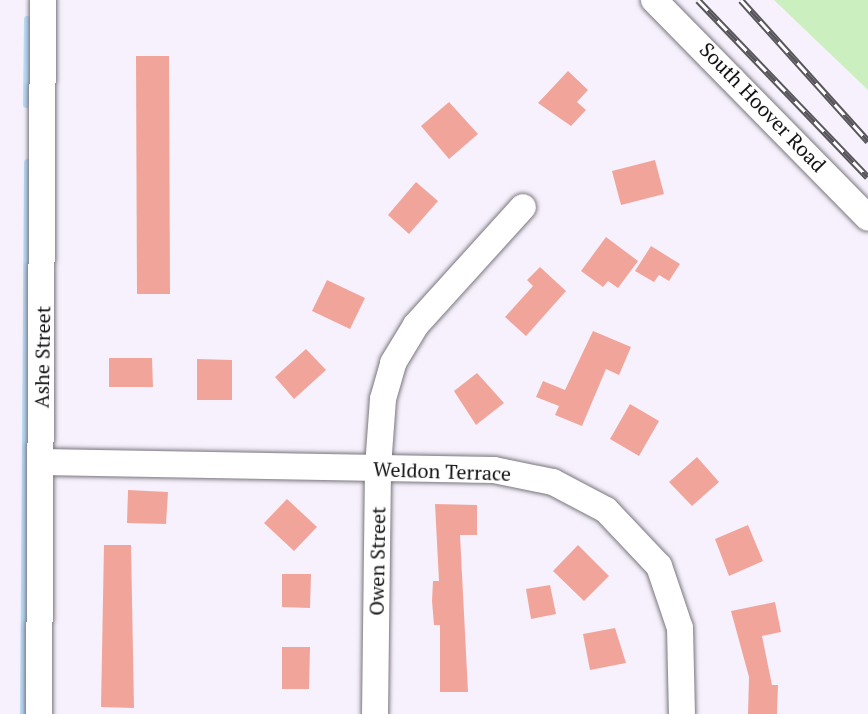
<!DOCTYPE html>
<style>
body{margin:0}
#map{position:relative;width:868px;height:714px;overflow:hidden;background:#f6f1fc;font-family:"PT Serif",serif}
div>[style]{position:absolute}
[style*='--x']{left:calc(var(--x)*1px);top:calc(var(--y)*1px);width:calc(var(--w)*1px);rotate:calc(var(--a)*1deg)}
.green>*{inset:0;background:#ccefbf}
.stream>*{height:7px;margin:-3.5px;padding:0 3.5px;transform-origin:3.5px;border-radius:3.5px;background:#b8dcf9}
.building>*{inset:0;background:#f1a59a}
.roads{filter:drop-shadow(0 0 2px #7a757e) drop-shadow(0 0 2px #7a757e)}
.minor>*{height:26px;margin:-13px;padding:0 13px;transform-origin:13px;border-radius:13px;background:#fff}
.rail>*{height:7px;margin-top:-3.5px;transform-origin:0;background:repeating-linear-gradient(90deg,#fff 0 14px,#59565b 0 28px);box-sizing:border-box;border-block:2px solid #59565b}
span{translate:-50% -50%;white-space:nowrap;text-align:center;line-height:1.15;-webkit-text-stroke:4.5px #fff;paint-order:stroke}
.street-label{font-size:20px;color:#141215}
</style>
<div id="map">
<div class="green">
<i style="clip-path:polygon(774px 0,868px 0,868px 90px)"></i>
</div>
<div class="stream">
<i style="--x:26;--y:104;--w:85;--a:-89.3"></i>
<i style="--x:23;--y:714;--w:552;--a:-89.58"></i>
</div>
<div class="building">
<i style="clip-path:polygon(136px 56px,169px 56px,170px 294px,137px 294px)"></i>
<i style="clip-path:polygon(568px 71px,588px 90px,577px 102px,586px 110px,571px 126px,538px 103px)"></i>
<i style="clip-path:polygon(449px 102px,478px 134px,449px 159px,421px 126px)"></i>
<i style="clip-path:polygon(655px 160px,664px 194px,621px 205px,612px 171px)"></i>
<i style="clip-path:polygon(416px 182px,438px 201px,409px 234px,388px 215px)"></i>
<i style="clip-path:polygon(606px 237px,638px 261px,618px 288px,608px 281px,603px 287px,581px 271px)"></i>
<i style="clip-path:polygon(651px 246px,680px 264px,669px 281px,659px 275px,654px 282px,635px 271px)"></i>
<i style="clip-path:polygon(540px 267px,566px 291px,526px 336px,505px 317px,533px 286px,527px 280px)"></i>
<i style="clip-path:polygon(327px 280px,365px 298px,350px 329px,312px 311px)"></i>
<i style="clip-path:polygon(593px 331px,631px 347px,619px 375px,606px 369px,582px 426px,555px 415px,559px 406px,536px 397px,543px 381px,565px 390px)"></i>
<i style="clip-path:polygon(306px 349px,326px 370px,294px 399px,275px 377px)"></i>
<i style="clip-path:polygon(109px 358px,152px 358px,153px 387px,109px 387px)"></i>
<i style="clip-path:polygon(197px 359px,232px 360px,232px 400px,197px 400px)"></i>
<i style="clip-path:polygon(477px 373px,504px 403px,476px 425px,454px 391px)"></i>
<i style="clip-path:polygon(630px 404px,659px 421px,639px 456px,610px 439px)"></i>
<i style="clip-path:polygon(697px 457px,719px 482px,692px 506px,669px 482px)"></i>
<i style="clip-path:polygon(128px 490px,168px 492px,166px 524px,127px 523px)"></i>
<i style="clip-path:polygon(287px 499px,317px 527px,294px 551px,264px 523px)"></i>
<i style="clip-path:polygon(435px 504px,477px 505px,477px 535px,460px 535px,468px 692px,440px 692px,440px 625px,434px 625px,432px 601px,433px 581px,439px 581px)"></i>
<i style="clip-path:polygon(748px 525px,763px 561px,729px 576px,715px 539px)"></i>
<i style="clip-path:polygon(104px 545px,131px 545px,134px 708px,101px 707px)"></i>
<i style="clip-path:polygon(578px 545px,609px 576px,584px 601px,553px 571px)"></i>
<i style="clip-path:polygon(282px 574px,311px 574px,310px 608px,282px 607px)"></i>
<i style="clip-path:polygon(550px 585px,556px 614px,531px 619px,526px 589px)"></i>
<i style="clip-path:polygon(775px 602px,781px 632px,762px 636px,772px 685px,778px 685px,777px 714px,748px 714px,749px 677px,731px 611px)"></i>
<i style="clip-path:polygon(615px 628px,626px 663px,590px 670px,583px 634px)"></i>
<i style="clip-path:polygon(282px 647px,310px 647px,309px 689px,282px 689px)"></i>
</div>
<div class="roads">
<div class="minor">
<i style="--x:654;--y:0;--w:305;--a:45.5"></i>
<i style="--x:41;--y:462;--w:453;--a:1"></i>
<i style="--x:494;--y:470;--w:60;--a:11.5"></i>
<i style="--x:553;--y:482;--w:60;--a:27.8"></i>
<i style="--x:606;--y:510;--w:77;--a:46.6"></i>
<i style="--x:659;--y:566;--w:65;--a:71.3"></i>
<i style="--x:680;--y:628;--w:86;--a:88.7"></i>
<i style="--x:39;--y:714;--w:714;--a:-89.68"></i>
<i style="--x:375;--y:714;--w:247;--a:-89.3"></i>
<i style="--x:378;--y:467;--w:68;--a:-85.8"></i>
<i style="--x:383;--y:399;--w:37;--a:-74"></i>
<i style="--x:393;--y:363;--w:44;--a:-58.8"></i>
<i style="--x:416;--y:325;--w:159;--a:-47.8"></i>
</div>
</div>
<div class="rail">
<i style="--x:698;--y:0;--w:245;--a:46.2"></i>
<i style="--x:741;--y:0;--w:190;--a:48"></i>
</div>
<div class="street-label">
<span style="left:763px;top:107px;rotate:46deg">South Hoover Road</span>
<span style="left:42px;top:357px;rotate:-89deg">Ashe Street</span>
<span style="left:442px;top:471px;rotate:2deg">Weldon Terrace</span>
<span style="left:377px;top:561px;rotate:-89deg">Owen Street</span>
</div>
</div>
